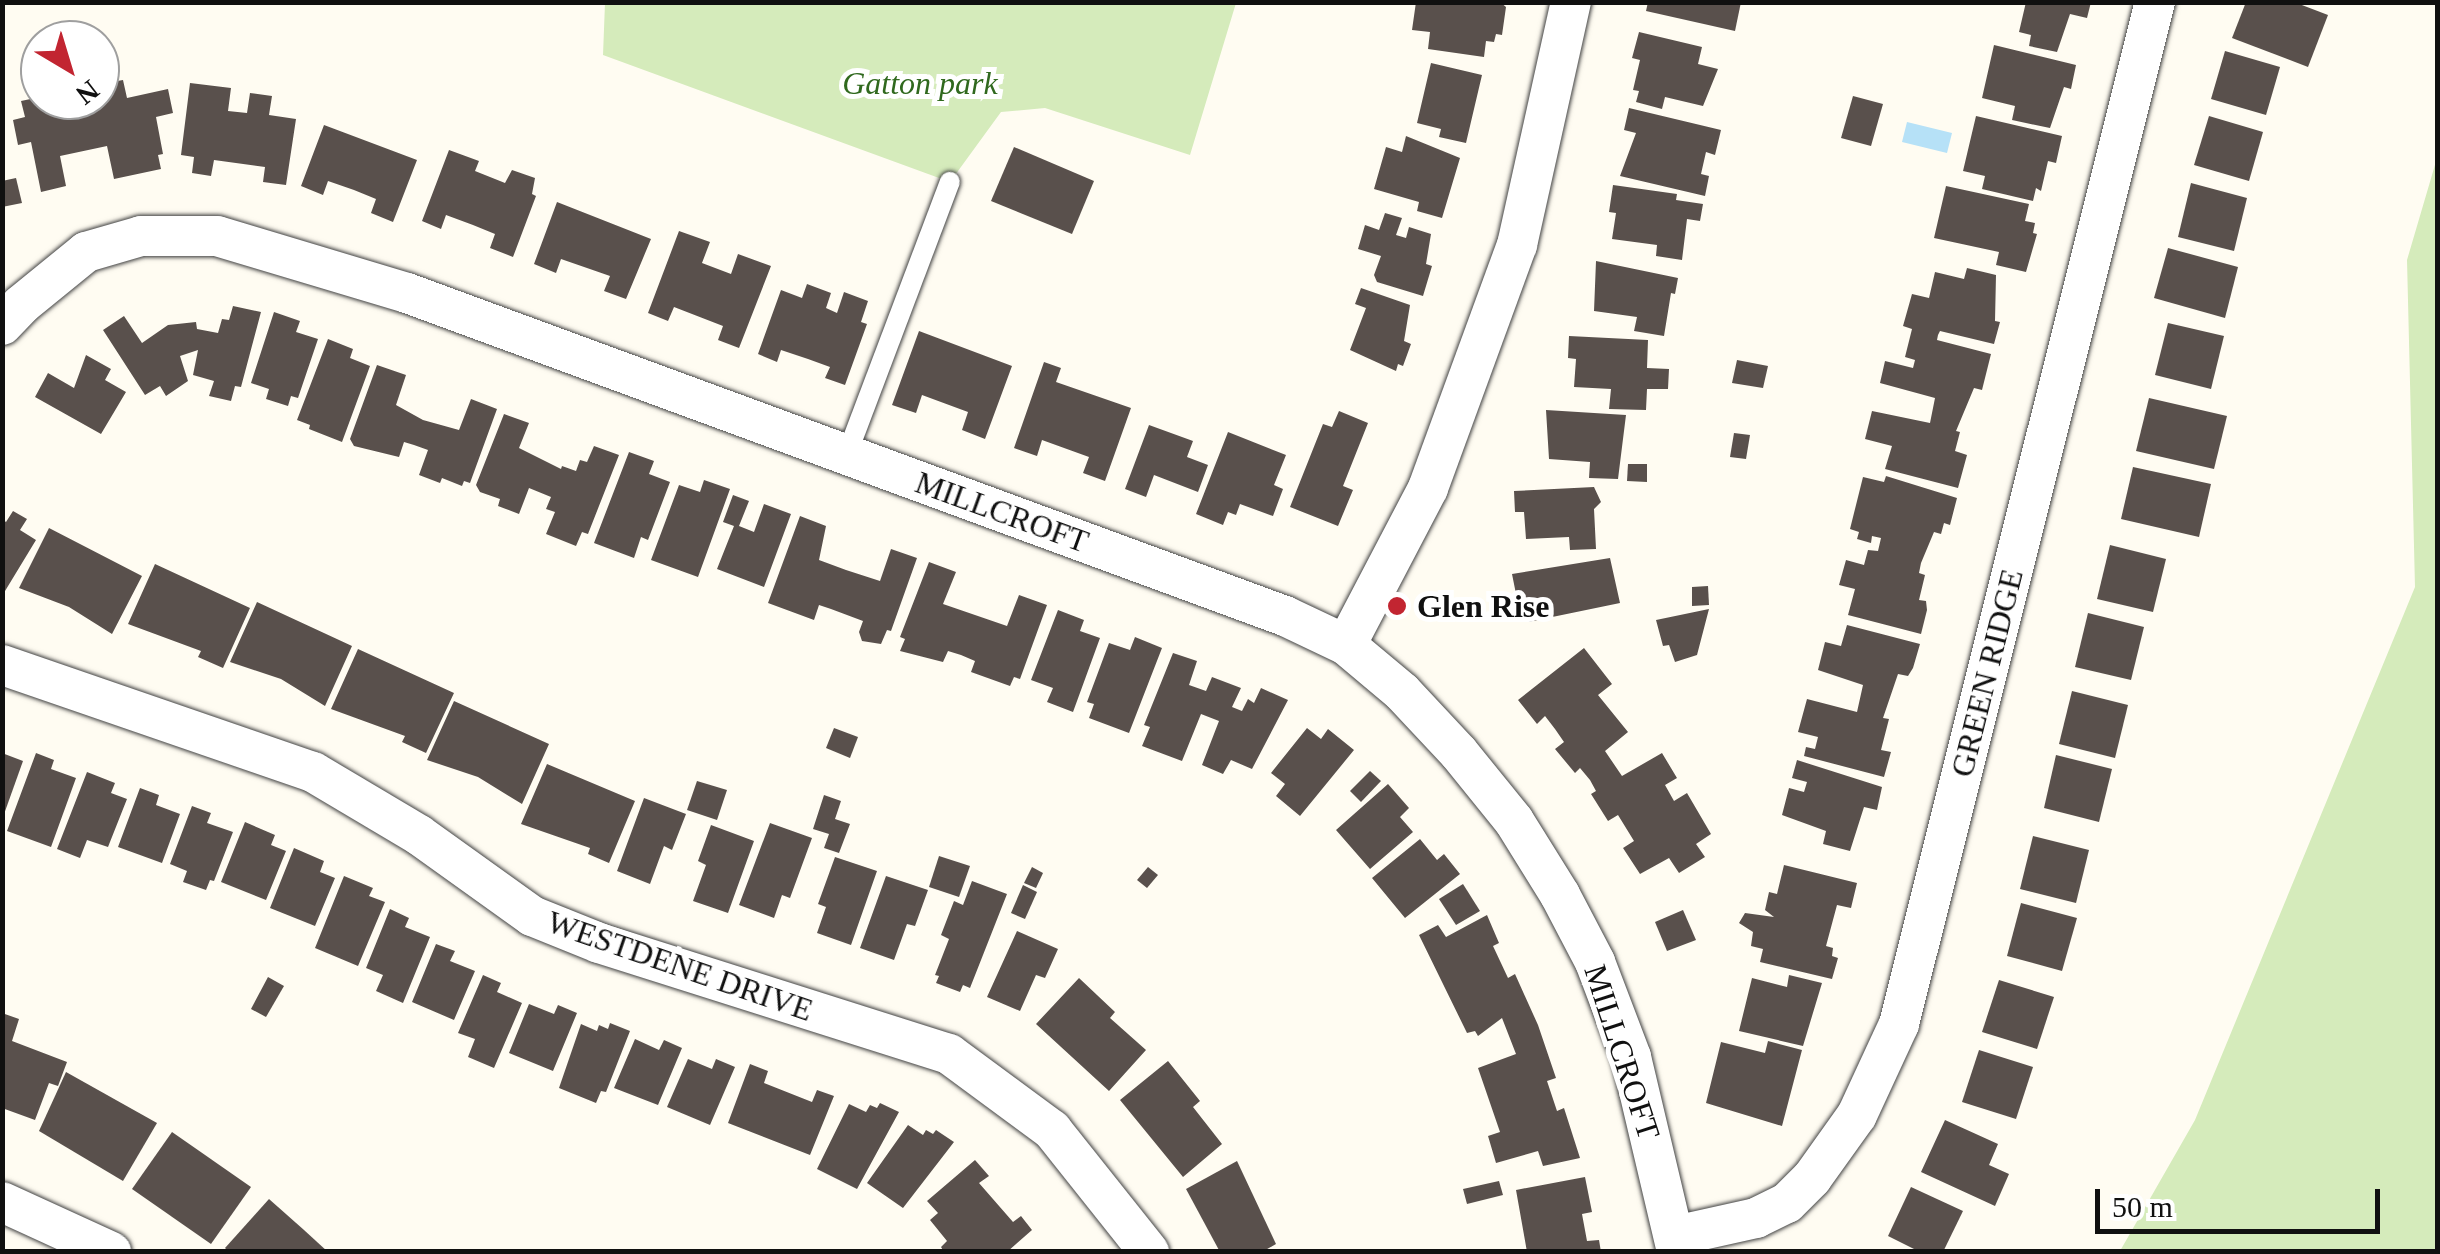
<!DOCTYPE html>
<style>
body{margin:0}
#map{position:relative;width:2440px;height:1254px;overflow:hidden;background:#fffcf2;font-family:Georgia,serif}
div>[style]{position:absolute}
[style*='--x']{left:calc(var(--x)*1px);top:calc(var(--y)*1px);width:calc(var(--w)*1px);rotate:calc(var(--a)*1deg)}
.green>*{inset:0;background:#d5ebbb}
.water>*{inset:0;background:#b6e1f7}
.building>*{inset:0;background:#59504c}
.roads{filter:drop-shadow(0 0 2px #434343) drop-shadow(0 0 2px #434343)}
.lane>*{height:20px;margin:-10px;padding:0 10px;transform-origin:10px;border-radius:10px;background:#fff}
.street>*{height:40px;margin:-20px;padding:0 20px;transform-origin:20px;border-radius:20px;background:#fff}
.dots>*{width:28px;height:28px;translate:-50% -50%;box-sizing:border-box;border:5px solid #fff;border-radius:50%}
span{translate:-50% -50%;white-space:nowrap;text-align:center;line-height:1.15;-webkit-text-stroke:10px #fff;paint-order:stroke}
.park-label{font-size:32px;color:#30691e;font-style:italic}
.street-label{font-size:32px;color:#101010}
.poi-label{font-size:32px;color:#101010;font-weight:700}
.left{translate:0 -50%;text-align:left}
.frame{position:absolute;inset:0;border:5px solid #101010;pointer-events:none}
.north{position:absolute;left:20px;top:20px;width:100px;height:100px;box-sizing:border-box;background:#fff;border:2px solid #9f9f9f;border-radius:50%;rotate:142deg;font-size:28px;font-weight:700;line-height:40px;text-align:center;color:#101010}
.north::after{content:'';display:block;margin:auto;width:35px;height:45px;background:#c22531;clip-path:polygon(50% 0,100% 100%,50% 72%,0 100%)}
.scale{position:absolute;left:2095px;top:1189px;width:285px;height:45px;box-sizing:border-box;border:5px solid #101010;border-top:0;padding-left:12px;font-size:30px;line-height:35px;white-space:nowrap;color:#101010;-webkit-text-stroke:8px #fff;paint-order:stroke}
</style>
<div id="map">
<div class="green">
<i style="clip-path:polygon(605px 3px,1236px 3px,1190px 155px,1045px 108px,1001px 112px,950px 182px,603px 55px)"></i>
<i style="clip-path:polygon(2437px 158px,2437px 1251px,2120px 1251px,2195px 1120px,2415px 587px,2407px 260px)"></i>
</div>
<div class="water">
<i style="clip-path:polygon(1907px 122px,1952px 133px,1947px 153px,1902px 142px)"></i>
</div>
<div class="building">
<i style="clip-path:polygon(1416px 2px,1500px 2px,1506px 7px,1502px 35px,1496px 34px,1494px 42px,1486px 41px,1484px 57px,1428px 49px,1430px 32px,1412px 30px)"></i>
<i style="clip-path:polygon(1648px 2px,1741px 2px,1735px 31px,1646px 11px)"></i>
<i style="clip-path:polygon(2026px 2px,2091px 2px,2087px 18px,2070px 14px,2057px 52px,2029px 46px,2031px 35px,2019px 32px)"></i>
<i style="clip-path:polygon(2246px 2px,2294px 2px,2328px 15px,2308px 67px,2232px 38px)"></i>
<i style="clip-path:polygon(1639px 32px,1702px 47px,1698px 64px,1718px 69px,1703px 106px,1665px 97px,1662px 109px,1636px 102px,1639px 91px,1633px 90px,1640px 60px,1632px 58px)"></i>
<i style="clip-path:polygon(1994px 45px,2076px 65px,2071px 89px,2064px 87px,2050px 128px,2012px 120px,2015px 106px,1982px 98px)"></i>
<i style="clip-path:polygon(2225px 51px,2280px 67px,2266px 115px,2211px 99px)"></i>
<i style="clip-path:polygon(1431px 63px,1482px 75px,1466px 143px,1439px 137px,1441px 129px,1417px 123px)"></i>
<i style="clip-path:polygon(123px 80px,127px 98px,168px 89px,173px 113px,156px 117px,163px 154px,158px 155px,161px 169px,114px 179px,107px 146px,60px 156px,66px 186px,41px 192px,31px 142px,18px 145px,13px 120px,25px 117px,21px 101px,40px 97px,73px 100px,75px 108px,86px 106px,102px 103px,100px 84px)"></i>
<i style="clip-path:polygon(190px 83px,231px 88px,228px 111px,247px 113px,250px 93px,272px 96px,269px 115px,296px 119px,286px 185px,263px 182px,265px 167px,214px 160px,211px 176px,192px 173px,194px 157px,181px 155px)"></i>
<i style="clip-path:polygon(1853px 96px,1883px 104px,1871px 146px,1841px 138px)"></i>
<i style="clip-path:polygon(1629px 108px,1721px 130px,1715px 155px,1706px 152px,1701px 174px,1709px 176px,1705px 196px,1620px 176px,1636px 133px,1624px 130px)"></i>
<i style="clip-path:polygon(1976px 116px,2062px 136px,2056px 163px,2048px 161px,2041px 191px,2036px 188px,2033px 201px,1982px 189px,1985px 176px,1963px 171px)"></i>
<i style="clip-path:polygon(2209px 116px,2263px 132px,2249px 181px,2194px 165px)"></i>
<i style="clip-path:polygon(324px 125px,417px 160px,393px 222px,371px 213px,376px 199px,354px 190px,328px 181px,323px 195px,301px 186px)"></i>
<i style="clip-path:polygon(1406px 136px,1460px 158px,1442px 218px,1417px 211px,1419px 202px,1374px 189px,1386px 147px,1402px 152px)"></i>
<i style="clip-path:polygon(1014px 147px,1094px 181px,1072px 234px,991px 201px)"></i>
<i style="clip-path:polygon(449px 150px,479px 161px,475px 171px,505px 183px,512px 170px,535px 178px,532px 194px,536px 196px,513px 257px,490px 248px,495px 234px,473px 225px,446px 215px,441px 229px,422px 221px)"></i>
<i style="clip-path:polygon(16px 178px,22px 203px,2px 207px,2px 181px)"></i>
<i style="clip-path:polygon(2191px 183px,2247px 198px,2234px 251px,2178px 237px)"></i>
<i style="clip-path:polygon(1613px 185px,1677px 194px,1676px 200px,1703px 204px,1700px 221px,1687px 219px,1682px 260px,1656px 256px,1657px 245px,1612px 239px,1616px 213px,1609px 212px)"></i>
<i style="clip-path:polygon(1946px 186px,2029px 204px,2025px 221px,2035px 223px,2033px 233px,2037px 234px,2026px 272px,1996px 265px,1999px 252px,1934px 238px)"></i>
<i style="clip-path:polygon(557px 202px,651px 239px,626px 299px,604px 291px,610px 276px,587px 268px,561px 259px,556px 273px,534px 264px)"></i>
<i style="clip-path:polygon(1385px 213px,1402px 218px,1396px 235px,1406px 238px,1409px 227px,1431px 234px,1426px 264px,1432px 266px,1423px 296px,1377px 282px,1374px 275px,1381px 256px,1358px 249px,1365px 225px,1379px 230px)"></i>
<i style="clip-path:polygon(679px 231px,710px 242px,702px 263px,731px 274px,738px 254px,771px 266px,739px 348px,718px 340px,723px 326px,674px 307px,668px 321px,648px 313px)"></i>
<i style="clip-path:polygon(2168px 248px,2238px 267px,2225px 318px,2154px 298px)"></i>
<i style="clip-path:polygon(1596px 261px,1678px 278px,1675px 294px,1671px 293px,1664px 336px,1634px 331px,1637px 317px,1594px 311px)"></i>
<i style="clip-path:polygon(1967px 268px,1996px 275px,1995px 321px,2000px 322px,1994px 344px,1940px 331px,1938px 335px,1937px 340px,1991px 354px,1982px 390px,1974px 388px,1956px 431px,1960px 432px,1955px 451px,1967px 455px,1958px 488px,1885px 469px,1892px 446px,1865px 439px,1872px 411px,1930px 423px,1935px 398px,1880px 383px,1885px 361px,1913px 368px,1915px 360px,1905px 357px,1912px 329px,1903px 326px,1912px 294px,1929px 298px,1935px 272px,1964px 279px)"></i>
<i style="clip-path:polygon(807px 284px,831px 293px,826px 308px,837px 313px,844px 292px,868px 301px,861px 322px,867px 324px,845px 385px,825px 378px,830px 367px,808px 359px,781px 350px,777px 362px,758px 354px,781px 290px,802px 298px)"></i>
<i style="clip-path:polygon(1361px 288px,1410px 305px,1404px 341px,1411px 344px,1403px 366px,1398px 364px,1396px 371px,1350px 350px,1366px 308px,1355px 304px)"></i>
<i style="clip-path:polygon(233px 306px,261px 312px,241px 387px,235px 386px,231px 401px,209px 396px,214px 381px,193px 375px,198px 350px,180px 356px,188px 381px,166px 396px,160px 386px,145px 395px,103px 330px,124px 316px,142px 343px,168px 325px,196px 322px,197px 329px,218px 333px,222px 319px,229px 320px)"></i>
<i style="clip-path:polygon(274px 312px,300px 321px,296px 332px,318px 339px,298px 398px,291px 396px,288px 406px,266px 399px,269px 389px,251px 383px)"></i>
<i style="clip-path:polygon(2168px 323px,2224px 336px,2211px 389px,2155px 375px)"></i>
<i style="clip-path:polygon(919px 331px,1012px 366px,985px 439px,962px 430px,968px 412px,922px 395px,916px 413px,892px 405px)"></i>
<i style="clip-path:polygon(1569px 336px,1648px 340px,1647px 368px,1669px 369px,1668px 389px,1647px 389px,1646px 410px,1609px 409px,1611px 389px,1574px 387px,1576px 359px,1568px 358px)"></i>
<i style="clip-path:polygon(328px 339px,353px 349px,350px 358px,370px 366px,342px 442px,309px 429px,310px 425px,297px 420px)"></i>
<i style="clip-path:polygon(86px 355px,111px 369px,105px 380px,126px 392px,101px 434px,35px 397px,48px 373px,74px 388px)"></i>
<i style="clip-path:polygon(1737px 360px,1768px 366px,1763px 388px,1732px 383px)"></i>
<i style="clip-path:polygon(1044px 362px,1061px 368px,1056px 382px,1131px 408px,1105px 481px,1083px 473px,1089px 457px,1042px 440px,1037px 456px,1014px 448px)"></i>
<i style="clip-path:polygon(377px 365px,406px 375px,396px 405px,423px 420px,459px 430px,471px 399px,497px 409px,470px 483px,464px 481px,462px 486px,442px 478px,440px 483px,419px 475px,428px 450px,414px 445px,404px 442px,399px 457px,354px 446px,350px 439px)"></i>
<i style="clip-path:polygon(2149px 398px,2227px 416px,2214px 469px,2136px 451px)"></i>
<i style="clip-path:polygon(1546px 410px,1626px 415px,1618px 479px,1589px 478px,1590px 462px,1549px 459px)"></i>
<i style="clip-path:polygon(1339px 411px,1368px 423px,1343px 486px,1353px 490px,1338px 526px,1290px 507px,1323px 424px,1332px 427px)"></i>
<i style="clip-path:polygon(504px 414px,529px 423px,519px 448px,561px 469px,562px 466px,576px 471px,580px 460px,587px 462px,594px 446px,619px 455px,588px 534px,582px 532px,576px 546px,546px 534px,555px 512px,546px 509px,551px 497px,529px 488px,519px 514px,498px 506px,500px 499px,480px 492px,476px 485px)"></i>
<i style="clip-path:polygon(1149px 425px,1193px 441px,1187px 457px,1208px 465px,1198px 492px,1154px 475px,1146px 497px,1125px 489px)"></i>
<i style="clip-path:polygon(1228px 432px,1286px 455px,1274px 485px,1283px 489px,1273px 516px,1240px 504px,1236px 515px,1228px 512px,1223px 525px,1196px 514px)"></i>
<i style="clip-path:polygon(1734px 433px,1750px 435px,1746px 459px,1730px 457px)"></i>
<i style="clip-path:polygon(629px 452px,654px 461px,649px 474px,670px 482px,648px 540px,641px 537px,634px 558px,594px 543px)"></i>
<i style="clip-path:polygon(1628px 464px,1647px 464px,1647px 482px,1627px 481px)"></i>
<i style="clip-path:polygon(2133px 467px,2211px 484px,2199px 537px,2121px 519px)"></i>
<i style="clip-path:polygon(1886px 476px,1957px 498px,1950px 525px,1944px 523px,1941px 534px,1934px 532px,1921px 563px,1919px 573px,1925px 575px,1919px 600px,1926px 601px,1927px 610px,1921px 634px,1848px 615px,1855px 589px,1839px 585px,1846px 560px,1864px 565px,1868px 550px,1878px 551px,1881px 538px,1872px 536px,1871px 543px,1857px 539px,1859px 532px,1850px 529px,1863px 477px,1884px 482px)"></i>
<i style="clip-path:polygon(704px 480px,730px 489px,698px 577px,651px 560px,679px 485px,700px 492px)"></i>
<i style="clip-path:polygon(1594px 487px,1601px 502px,1594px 509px,1596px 549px,1570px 550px,1569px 537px,1526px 539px,1524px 512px,1515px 512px,1514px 491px)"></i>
<i style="clip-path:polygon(733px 495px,749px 501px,739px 526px,754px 532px,764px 504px,791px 514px,764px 587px,717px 569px,734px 526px,723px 522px)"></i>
<i style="clip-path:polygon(13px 511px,27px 519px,20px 530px,36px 540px,2px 596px,2px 519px,6px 522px)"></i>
<i style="clip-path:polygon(800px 516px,826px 526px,819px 560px,846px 570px,880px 581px,891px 549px,917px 558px,891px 631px,887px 630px,881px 644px,862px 641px,859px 632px,863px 621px,831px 609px,819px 605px,814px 620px,768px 603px)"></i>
<i style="clip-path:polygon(49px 528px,142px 576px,112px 634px,69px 607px,19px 588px)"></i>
<i style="clip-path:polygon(2110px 545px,2166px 559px,2153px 612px,2097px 599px)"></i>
<i style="clip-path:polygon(1610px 558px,1620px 603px,1528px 622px,1522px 593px,1516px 594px,1512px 574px)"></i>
<i style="clip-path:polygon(929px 562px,956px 572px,943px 604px,1007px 626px,1019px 595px,1047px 605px,1020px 679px,1014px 677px,1010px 686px,971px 672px,975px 661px,961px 655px,948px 651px,943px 662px,900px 651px,905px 639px,900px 637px)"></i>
<i style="clip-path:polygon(155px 564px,250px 608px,223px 668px,198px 657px,201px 651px,128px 624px)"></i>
<i style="clip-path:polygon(1708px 586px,1709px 605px,1692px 606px,1692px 587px)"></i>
<i style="clip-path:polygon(257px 602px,352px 646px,325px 706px,281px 679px,230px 662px)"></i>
<i style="clip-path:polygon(1709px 609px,1697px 655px,1675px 662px,1669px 645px,1663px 646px,1656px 620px)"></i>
<i style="clip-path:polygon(1058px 610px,1084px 620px,1080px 631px,1100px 638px,1073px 712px,1047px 702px,1053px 688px,1031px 680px)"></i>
<i style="clip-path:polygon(2088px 613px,2144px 627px,2131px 680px,2075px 667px)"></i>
<i style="clip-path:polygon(1847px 625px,1920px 644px,1913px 668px,1908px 676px,1898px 674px,1883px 718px,1889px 719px,1881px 750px,1891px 752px,1884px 777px,1804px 756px,1806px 747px,1815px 749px,1818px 737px,1798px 732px,1807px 699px,1857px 712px,1863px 685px,1818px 670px,1825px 642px,1841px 646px)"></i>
<i style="clip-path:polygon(1135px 637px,1162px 648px,1129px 733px,1089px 718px,1094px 704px,1087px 702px,1109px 643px,1130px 650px)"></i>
<i style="clip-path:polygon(1584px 648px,1612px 684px,1598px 695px,1628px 732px,1605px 751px,1622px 776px,1662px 753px,1677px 778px,1665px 785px,1674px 801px,1687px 793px,1711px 834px,1696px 844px,1705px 857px,1679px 873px,1669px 858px,1640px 874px,1623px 848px,1634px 841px,1618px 815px,1608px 821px,1591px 794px,1596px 791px,1590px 780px,1580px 768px,1575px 773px,1555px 749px,1564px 742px,1555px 729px,1545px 716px,1537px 724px,1518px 700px)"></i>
<i style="clip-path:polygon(358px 649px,454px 693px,426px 753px,402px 742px,405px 736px,331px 709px)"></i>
<i style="clip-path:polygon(1173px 653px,1197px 661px,1189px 685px,1206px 691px,1212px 677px,1241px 688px,1232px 707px,1242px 711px,1248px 699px,1254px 703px,1261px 688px,1288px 700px,1252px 769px,1231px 760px,1223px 774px,1202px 765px,1219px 721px,1201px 714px,1182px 761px,1142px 746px,1150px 727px,1144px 725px)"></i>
<i style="clip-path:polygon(2072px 691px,2128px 705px,2115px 758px,2059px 744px)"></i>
<i style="clip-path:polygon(454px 701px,549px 744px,522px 804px,478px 777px,427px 760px)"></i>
<i style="clip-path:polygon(834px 728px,858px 737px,850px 758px,826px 748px)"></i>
<i style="clip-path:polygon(1307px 728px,1321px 739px,1328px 729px,1354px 750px,1300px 816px,1276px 796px,1285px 784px,1271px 773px)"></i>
<i style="clip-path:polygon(2px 753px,23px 761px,3px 817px,2px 817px)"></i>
<i style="clip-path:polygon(36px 753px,54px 760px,51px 769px,76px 778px,51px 847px,7px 831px)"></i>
<i style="clip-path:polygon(2056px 755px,2112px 769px,2099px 822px,2044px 808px)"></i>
<i style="clip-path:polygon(1797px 760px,1882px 787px,1877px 810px,1864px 807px,1850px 851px,1823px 844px,1826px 831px,1782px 815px,1789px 788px,1804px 792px,1807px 782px,1792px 778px)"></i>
<i style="clip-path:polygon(547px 764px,635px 801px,609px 863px,588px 854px,590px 848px,521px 824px)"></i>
<i style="clip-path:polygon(1370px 771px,1381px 781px,1361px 802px,1350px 791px)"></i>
<i style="clip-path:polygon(87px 772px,115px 783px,111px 793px,127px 799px,108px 847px,87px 840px,80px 858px,57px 849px)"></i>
<i style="clip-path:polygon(697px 781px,727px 790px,717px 820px,687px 810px)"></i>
<i style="clip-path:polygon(1388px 784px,1409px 808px,1400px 817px,1413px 832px,1370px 869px,1336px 830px)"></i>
<i style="clip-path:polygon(140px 788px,159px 795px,156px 805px,180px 814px,162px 863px,118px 847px)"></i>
<i style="clip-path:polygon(824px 795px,841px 801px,835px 819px,850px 824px,839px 853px,824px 848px,829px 834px,813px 829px)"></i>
<i style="clip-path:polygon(644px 798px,686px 814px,672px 850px,664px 846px,650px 884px,617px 871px)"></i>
<i style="clip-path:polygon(192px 806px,211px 813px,207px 823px,233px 832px,214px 881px,210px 880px,206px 890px,183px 882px,187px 871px,170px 864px)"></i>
<i style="clip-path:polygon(245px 822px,275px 835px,271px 845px,286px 851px,266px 900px,221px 882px)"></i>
<i style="clip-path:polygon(770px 823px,812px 838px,790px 898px,782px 895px,774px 918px,739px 905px)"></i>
<i style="clip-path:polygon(711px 825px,754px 841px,728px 913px,693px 901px,706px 865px,698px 861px)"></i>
<i style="clip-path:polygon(2033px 836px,2089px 850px,2076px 903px,2020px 889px)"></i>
<i style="clip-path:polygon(1420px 839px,1437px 860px,1444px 854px,1460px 874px,1405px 918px,1372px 878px)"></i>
<i style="clip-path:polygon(294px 848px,324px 861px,320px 872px,335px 878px,315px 926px,270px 908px)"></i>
<i style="clip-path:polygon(939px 856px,970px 866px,959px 897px,929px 887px)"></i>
<i style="clip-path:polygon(835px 857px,877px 871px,851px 945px,817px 933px,826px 907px,818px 904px)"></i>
<i style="clip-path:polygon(1784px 865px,1857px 883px,1851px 908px,1837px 905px,1826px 946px,1833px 948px,1832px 956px,1838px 958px,1832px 979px,1760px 962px,1763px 949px,1751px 946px,1753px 932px,1739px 923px,1745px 913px,1774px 917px,1765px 910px,1769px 892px,1777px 894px)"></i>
<i style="clip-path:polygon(1032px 867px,1043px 873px,1036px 888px,1024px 883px)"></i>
<i style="clip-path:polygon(1148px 867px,1158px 875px,1147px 888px,1137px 880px)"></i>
<i style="clip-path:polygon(344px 876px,373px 888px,369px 896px,385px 902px,358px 966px,315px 948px)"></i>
<i style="clip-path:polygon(886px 876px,928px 890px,915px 926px,907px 924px,894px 960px,860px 948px)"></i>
<i style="clip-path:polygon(972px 881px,1007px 894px,970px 988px,963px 985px,960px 992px,936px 983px,939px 976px,935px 975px,949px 939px,941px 935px,954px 901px,963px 905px)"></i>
<i style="clip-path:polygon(1463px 884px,1480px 911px,1456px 925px,1439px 899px)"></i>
<i style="clip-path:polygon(1023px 885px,1037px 892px,1025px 919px,1011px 913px)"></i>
<i style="clip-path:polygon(2021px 903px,2077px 918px,2062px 971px,2007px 956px)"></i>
<i style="clip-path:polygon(390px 909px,409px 918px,405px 927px,430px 937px,403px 1003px,376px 991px,383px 975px,366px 968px)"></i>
<i style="clip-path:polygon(1683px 910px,1696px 940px,1667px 951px,1655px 922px)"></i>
<i style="clip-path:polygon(1487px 915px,1499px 943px,1493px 946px,1508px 978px,1515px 974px,1538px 1025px,1556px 1078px,1547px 1081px,1557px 1111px,1564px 1108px,1580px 1158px,1543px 1166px,1538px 1151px,1496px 1163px,1488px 1136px,1500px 1132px,1478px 1068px,1516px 1054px,1502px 1018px,1478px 1036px,1475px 1031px,1467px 1033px,1419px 935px,1438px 925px,1446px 937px)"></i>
<i style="clip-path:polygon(1017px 931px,1058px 949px,1045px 978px,1036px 975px,1020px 1011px,987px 997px)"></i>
<i style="clip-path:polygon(436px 944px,455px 951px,450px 961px,475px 971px,454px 1020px,412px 1002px)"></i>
<i style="clip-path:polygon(483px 975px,501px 983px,497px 992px,522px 1003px,494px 1068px,468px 1057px,475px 1039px,458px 1033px)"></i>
<i style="clip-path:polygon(1789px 975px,1822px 983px,1803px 1046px,1739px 1031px,1752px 978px,1787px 987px)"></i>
<i style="clip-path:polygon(268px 977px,284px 986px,266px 1017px,251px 1009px)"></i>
<i style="clip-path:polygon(1079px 978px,1115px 1012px,1110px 1018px,1146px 1050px,1109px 1091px,1036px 1024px)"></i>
<i style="clip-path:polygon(1999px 980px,2054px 997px,2037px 1049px,1982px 1032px)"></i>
<i style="clip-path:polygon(529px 1004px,554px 1014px,558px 1005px,577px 1013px,553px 1071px,509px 1053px)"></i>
<i style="clip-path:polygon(2px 1013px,19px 1019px,12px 1041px,67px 1062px,58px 1086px,49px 1083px,35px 1120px,2px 1108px)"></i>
<i style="clip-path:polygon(610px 1023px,630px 1031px,606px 1092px,601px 1091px,596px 1103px,559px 1088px,581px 1024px,597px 1031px,599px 1025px,608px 1029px)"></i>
<i style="clip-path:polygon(635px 1039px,659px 1050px,664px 1040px,682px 1048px,658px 1105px,614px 1088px)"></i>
<i style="clip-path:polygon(1768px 1041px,1802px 1050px,1782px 1126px,1706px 1103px,1721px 1042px,1765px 1053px)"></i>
<i style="clip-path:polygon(1979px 1050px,2033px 1067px,2016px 1119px,1962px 1102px)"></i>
<i style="clip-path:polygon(688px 1059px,712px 1069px,716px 1059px,735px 1067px,710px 1125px,667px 1107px)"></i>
<i style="clip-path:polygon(1168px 1061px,1200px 1101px,1193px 1107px,1222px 1144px,1183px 1177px,1120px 1100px)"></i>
<i style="clip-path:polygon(750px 1064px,768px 1071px,764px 1083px,812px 1102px,817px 1090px,834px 1096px,810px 1155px,728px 1123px)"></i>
<i style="clip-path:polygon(66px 1072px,157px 1123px,123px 1181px,39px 1131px)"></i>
<i style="clip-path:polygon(880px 1103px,899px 1112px,857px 1189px,817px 1169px,849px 1104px,866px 1112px,870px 1105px,877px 1108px)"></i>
<i style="clip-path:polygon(1945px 1120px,1998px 1144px,1989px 1165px,2009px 1174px,1995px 1206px,1921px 1172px)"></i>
<i style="clip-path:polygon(908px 1125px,923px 1135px,926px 1130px,933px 1134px,936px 1130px,954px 1142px,903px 1208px,867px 1183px)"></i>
<i style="clip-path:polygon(172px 1132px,251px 1187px,211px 1244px,132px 1189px)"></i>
<i style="clip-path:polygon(975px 1160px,989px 1176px,979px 1183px,1013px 1222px,1021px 1216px,1032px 1230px,1007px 1252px,944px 1252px,941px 1247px,947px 1241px,930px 1220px,938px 1213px,927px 1201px)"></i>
<i style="clip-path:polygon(1237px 1161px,1276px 1244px,1262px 1252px,1220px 1252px,1186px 1189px)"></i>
<i style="clip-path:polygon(1585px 1177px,1592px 1212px,1582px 1214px,1587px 1241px,1599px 1240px,1601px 1252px,1527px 1252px,1516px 1190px)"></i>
<i style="clip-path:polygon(1499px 1181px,1503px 1195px,1467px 1204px,1463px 1189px)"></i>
<i style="clip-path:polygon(1911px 1187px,1963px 1211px,1943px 1252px,1920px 1252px,1888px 1236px)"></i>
<i style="clip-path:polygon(269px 1199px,304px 1230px,328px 1252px,229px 1252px,225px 1248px)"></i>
</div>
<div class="roads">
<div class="lane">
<i style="--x:847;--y:454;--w:291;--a:-69.3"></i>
</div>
<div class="street">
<i style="--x:2;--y:325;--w:28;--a:-46"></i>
<i style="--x:21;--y:305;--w:84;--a:-39.2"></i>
<i style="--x:86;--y:252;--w:57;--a:-16.2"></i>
<i style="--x:141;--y:236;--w:76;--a:0"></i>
<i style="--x:217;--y:236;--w:198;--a:16.7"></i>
<i style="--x:407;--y:293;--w:936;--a:20.2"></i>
<i style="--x:1285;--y:616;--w:68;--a:25.4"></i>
<i style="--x:1346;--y:645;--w:73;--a:40"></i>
<i style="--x:1402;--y:692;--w:83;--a:46.9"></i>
<i style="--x:1459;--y:753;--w:87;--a:51"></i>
<i style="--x:1514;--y:821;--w:87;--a:58.1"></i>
<i style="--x:1560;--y:895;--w:76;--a:62.4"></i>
<i style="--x:1595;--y:962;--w:102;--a:69.2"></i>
<i style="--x:1631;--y:1057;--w:200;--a:76.7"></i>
<i style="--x:1346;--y:645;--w:177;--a:-62.4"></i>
<i style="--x:1428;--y:488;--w:259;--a:-69.9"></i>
<i style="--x:1517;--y:245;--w:249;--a:-77.5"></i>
<i style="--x:2;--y:665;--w:329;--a:19"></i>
<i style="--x:313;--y:772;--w:123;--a:30.7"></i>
<i style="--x:419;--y:835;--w:139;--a:35.6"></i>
<i style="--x:532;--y:916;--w:72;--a:21.9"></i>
<i style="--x:599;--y:943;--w:367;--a:17.6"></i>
<i style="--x:949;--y:1054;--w:128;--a:36.4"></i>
<i style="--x:1052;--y:1130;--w:156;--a:51.5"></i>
<i style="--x:2;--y:1202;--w:120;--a:24.6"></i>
<i style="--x:1675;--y:1236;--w:83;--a:-12.5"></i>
<i style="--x:1756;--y:1218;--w:34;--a:-26"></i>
<i style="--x:1787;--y:1203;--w:35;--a:-45"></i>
<i style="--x:1812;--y:1178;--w:77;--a:-54.5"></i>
<i style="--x:1857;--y:1115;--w:100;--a:-65.2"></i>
<i style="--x:1899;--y:1024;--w:1054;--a:-75.94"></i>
</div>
</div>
<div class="dots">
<i style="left:1397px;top:606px;background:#c22531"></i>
</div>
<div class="park-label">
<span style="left:920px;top:83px">Gatton park</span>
</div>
<div class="street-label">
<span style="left:1002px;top:512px;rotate:20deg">MILLCROFT</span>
<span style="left:1987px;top:673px;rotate:-76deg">GREEN RIDGE</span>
<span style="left:680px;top:966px;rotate:19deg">WESTDENE DRIVE</span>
<span style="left:1622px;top:1052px;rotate:72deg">MILLCROFT</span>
</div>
<div class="poi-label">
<span class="left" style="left:1417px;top:606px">Glen Rise</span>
</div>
<div class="frame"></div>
<div class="north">N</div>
<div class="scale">50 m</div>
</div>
